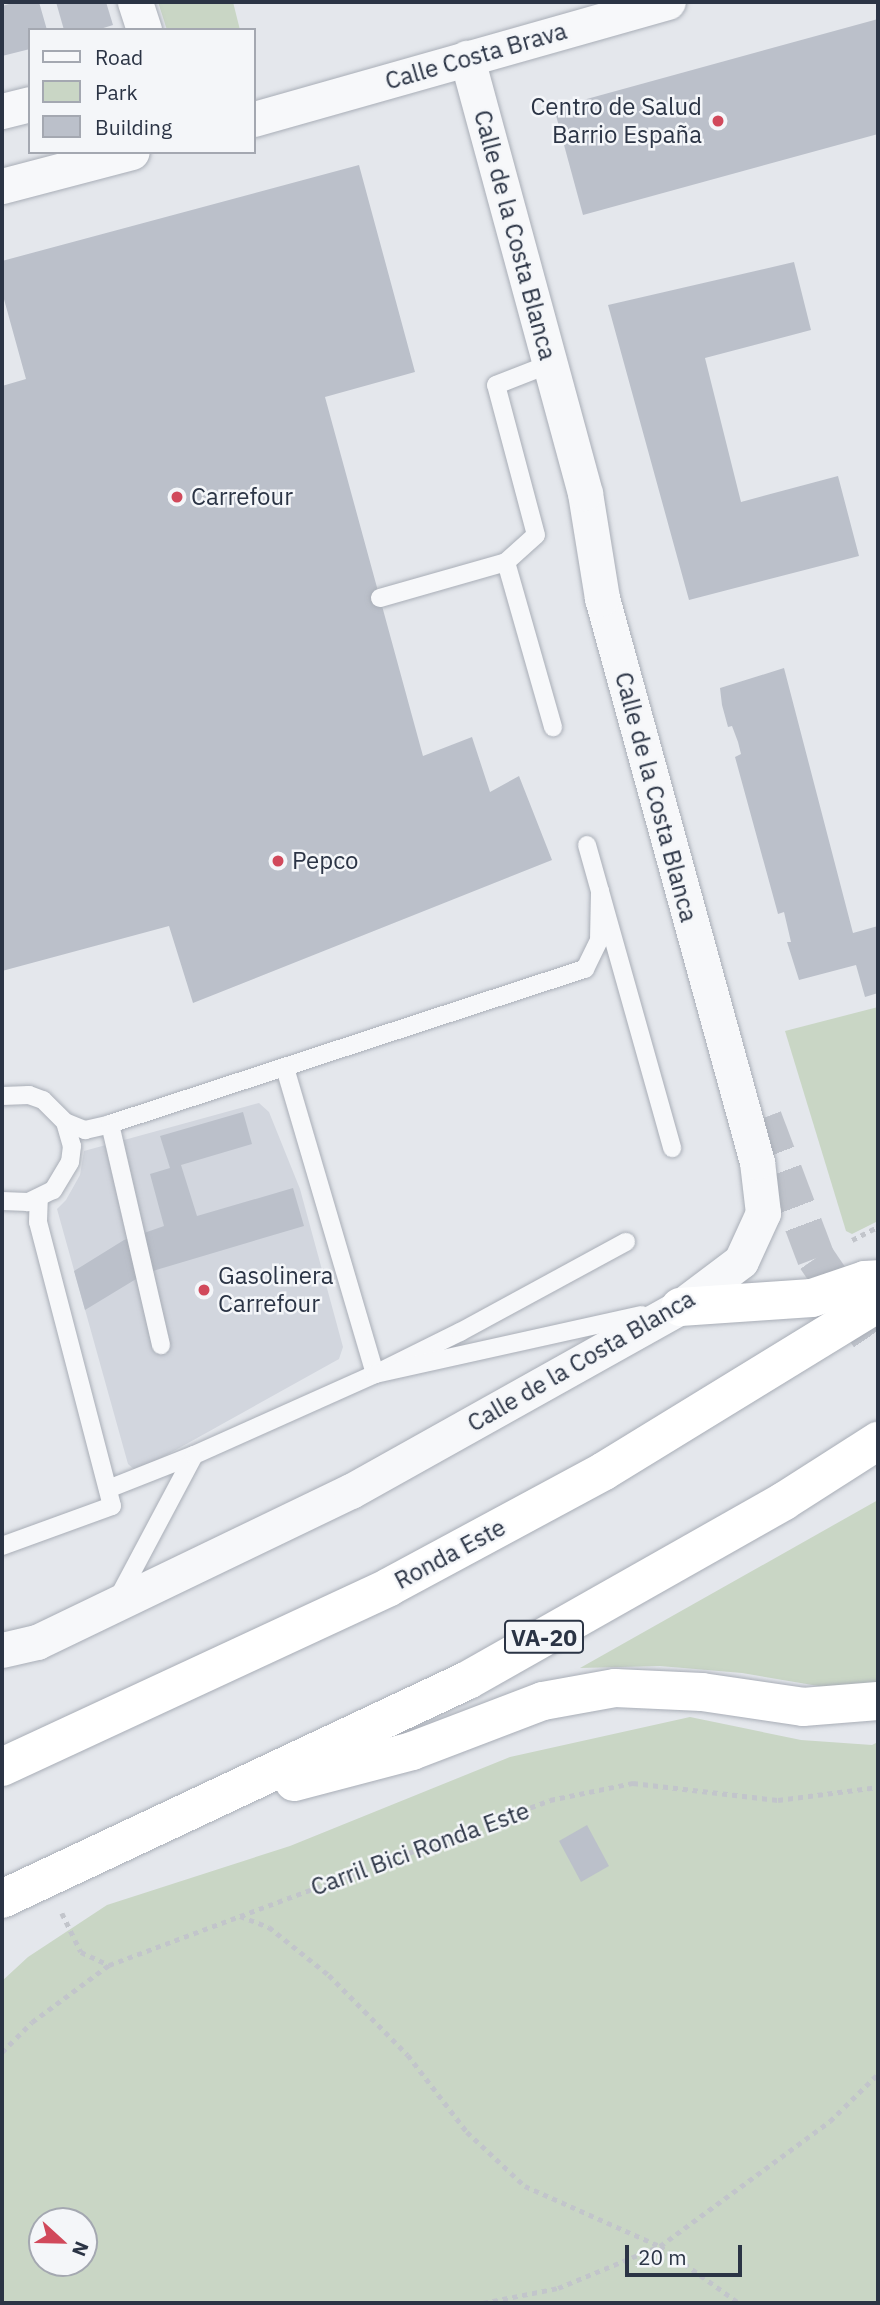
<!DOCTYPE html>
<meta charset="utf-8">
<style>
body{margin:0}
#map{position:relative;width:880px;height:2305px;overflow:hidden;background:#e4e7ec;font-family:"IBM Plex Sans",sans-serif}
div>[style]{position:absolute}
[style*='--x']{left:calc(var(--x)*1px);top:calc(var(--y)*1px);width:calc(var(--w)*1px);rotate:calc(var(--a)*1deg)}
.built>*{inset:0;background:#d2d6de}
.green>*{inset:0;background:#c9d6c5}
.building>*{inset:0;background:#bbc0ca}
.trunk-tunnel>*{height:38px;margin-top:-19px;transform-origin:0;background:repeating-linear-gradient(90deg,#bfc3cb 0 38px,transparent 0 57px)}
.path>*{height:4.5px;margin-top:-2.25px;transform-origin:0;background:repeating-linear-gradient(90deg,#c2c5cb 0 5px,transparent 0 10px)}
.roads{filter:drop-shadow(0 0 2px #a9aeb7) drop-shadow(0 0 2px #a9aeb7)}
.service>*{height:18px;margin:-9px;padding:0 9px;transform-origin:9px;border-radius:9px;background:#f7f8fa}
.minor>*{height:35px;margin:-17.5px;padding:0 17.5px;transform-origin:17.5px;border-radius:17.5px;background:#f7f8fa}
.trunk>*{height:38px;margin:-19px;padding:0 19px;transform-origin:19px;border-radius:19px;background:#fff}
.dots>*{width:19px;height:19px;translate:-50% -50%;box-sizing:border-box;border:4px solid #f4f6f9;border-radius:50%}
span{translate:-50% -50%;white-space:nowrap;text-align:center;line-height:1.15;-webkit-text-stroke:5px #f4f6f9;paint-order:stroke}
.shield-label span{padding:2px 5px;background:#f4f6f9;border:2px solid;border-radius:5px;-webkit-text-stroke-width:0}
.shield-label{font-size:23px;color:#2b3445;font-weight:700}
.street-label{font-size:24px;color:#2b3445}
.poi-label{font-size:24px;color:#2b3445}
.right{translate:-100% -50%;text-align:right}
.left{translate:0 -50%;text-align:left}
.frame{position:absolute;inset:0;border:4px solid #2b3445;pointer-events:none}
.legend{position:absolute;left:28px;top:28px;width:228px;height:126px;box-sizing:border-box;background:#f4f6f9;border:2px solid #a4a8b1;margin:0;padding:9px 12px;list-style:none;font-size:21px;color:#2b3445}
.legend li{display:flex;align-items:center;gap:14px;height:35px}
.legend b{width:35px;border:2px solid #a4a8b1}
.north{position:absolute;left:28px;top:2207px;width:70px;height:70px;box-sizing:border-box;background:#f4f6f9;border:2px solid #a4a8b1;border-radius:50%;rotate:112deg;font-size:19px;font-weight:700;line-height:28px;text-align:center;color:#2b3445}
.north::after{content:'';display:block;margin:auto;width:24px;height:32px;background:#d1495b;clip-path:polygon(50% 0,100% 100%,50% 72%,0 100%)}
.scale{position:absolute;left:625px;top:2245px;width:117px;height:32px;box-sizing:border-box;border:4px solid #2b3445;border-top:0;padding-left:9px;font-size:21px;line-height:24px;white-space:nowrap;color:#2b3445;-webkit-text-stroke:5px #f4f6f9;paint-order:stroke}
</style>
<div id="map">
<div class="built">
<i style="clip-path:polygon(259px 1103px,269px 1112px,300px 1189px,343px 1347px,339px 1359px,145px 1467px,135px 1470px,128px 1464px,57px 1209px,66px 1200px,80px 1175px,84px 1151px)"></i>
</div>
<div class="green">
<i style="clip-path:polygon(158px 2px,233px 2px,240px 30px,167px 30px)"></i>
<i style="clip-path:polygon(878px 1007px,878px 1221px,852px 1234px,846px 1231px,785px 1031px)"></i>
<i style="clip-path:polygon(878px 1500px,878px 1682px,854px 1692px,742px 1673px,660px 1666px,580px 1668px)"></i>
<i style="clip-path:polygon(evenodd,690px 1717px,801px 1740px,872px 1745px,878px 1742px,878px 2303px,2px 2303px,2px 1981px,28px 1957px,107px 1905px,290px 1846px,510px 1757px,690px 1717px,42px 2221px,84px 2221px,84px 2263px,42px 2263px,42px 2221px)"></i>
</div>
<div class="building">
<i style="clip-path:polygon(16px 2px,39px 2px,47px 30px,30px 30px,30px 49px,2px 56px,2px 6px)"></i>
<i style="clip-path:polygon(56px 2px,106px 2px,113px 25px,97px 30px,64px 30px)"></i>
<i style="clip-path:polygon(878px 19px,878px 134px,583px 215px,554px 108px)"></i>
<i style="clip-path:polygon(359px 165px,415px 372px,325px 397px,423px 756px,472px 737px,490px 792px,519px 776px,552px 860px,193px 1003px,169px 926px,2px 971px,2px 386px,26px 379px,2px 292px,2px 261px)"></i>
<i style="clip-path:polygon(794px 262px,811px 330px,705px 358px,741px 502px,838px 476px,859px 556px,689px 600px,608px 305px)"></i>
<i style="clip-path:polygon(784px 668px,853px 933px,878px 926px,878px 993px,865px 997px,856px 965px,799px 980px,787px 942px,791px 942px,784px 912px,778px 914px,735px 757px,741px 754px,738px 742px,732px 726px,728px 727px,722px 705px,720px 688px)"></i>
<i style="clip-path:polygon(243px 1112px,252px 1144px,181px 1165px,197px 1216px,293px 1188px,304px 1226px,146px 1273px,85px 1310px,74px 1271px,124px 1240px,164px 1226px,150px 1174px,170px 1168px,160px 1136px)"></i>
<i style="clip-path:polygon(587px 1825px,609px 1866px,581px 1882px,559px 1841px)"></i>
</div>
<div class="trunk-tunnel">
<i style="--x:763;--y:1118;--w:150;--a:69.3"></i>
<i style="--x:816;--y:1258;--w:110;--a:55.7"></i>
</div>
<div class="path">
<i style="--x:852;--y:1240;--w:29;--a:-27"></i>
<i style="--x:62;--y:1913;--w:43;--a:64"></i>
<i style="--x:81;--y:1952;--w:31;--a:25"></i>
<i style="--x:240;--y:1916;--w:31;--a:21"></i>
<i style="--x:269;--y:1927;--w:77;--a:38.7"></i>
<i style="--x:329;--y:1975;--w:112;--a:45.4"></i>
<i style="--x:408;--y:2055;--w:97;--a:52.5"></i>
<i style="--x:467;--y:2132;--w:79;--a:43"></i>
<i style="--x:525;--y:2186;--w:148;--a:24"></i>
<i style="--x:660;--y:2246;--w:211;--a:-36.3"></i>
<i style="--x:830;--y:2121;--w:67;--a:-44.4"></i>
<i style="--x:2;--y:2052;--w:42;--a:-45"></i>
<i style="--x:32;--y:2022;--w:96;--a:-36.5"></i>
<i style="--x:109;--y:1965;--w:471;--a:-20.5"></i>
<i style="--x:550;--y:1800;--w:85;--a:-11.6"></i>
<i style="--x:633;--y:1783;--w:146;--a:6.7"></i>
<i style="--x:778;--y:1800;--w:101;--a:-7.4"></i>
<i style="--x:483;--y:2303;--w:76;--a:-11.3"></i>
<i style="--x:558;--y:2288;--w:110;--a:-22.4"></i>
<i style="--x:660;--y:2246;--w:97;--a:35.8"></i>
</div>
<div class="roads">
<div class="service">
<i style="--x:506;--y:562;--w:172;--a:74.1"></i>
<i style="--x:380;--y:598;--w:131;--a:-15.9"></i>
<i style="--x:506;--y:562;--w:40;--a:-42"></i>
<i style="--x:536;--y:535;--w:155;--a:-104.9"></i>
<i style="--x:496;--y:385;--w:58;--a:-21.3"></i>
<i style="--x:587;--y:845;--w:315;--a:74.3"></i>
<i style="--x:285;--y:1068;--w:319;--a:73.6"></i>
<i style="--x:375;--y:1374;--w:95;--a:-26.3"></i>
<i style="--x:460;--y:1332;--w:189;--a:-28.5"></i>
<i style="--x:2;--y:1096;--w:27;--a:-2"></i>
<i style="--x:29;--y:1095;--w:15;--a:20"></i>
<i style="--x:43;--y:1100;--w:31;--a:45"></i>
<i style="--x:65;--y:1122;--w:25;--a:74"></i>
<i style="--x:72;--y:1146;--w:16;--a:97"></i>
<i style="--x:70;--y:1162;--w:33;--a:121"></i>
<i style="--x:53;--y:1190;--w:28;--a:154"></i>
<i style="--x:28;--y:1202;--w:26;--a:-178"></i>
<i style="--x:65;--y:1122;--w:22;--a:22"></i>
<i style="--x:85;--y:1130;--w:26;--a:-13"></i>
<i style="--x:110;--y:1124;--w:500;--a:-18.1"></i>
<i style="--x:585;--y:969;--w:32;--a:-64"></i>
<i style="--x:599;--y:940;--w:49;--a:-88.8"></i>
<i style="--x:110;--y:1124;--w:227;--a:77"></i>
<i style="--x:108;--y:1489;--w:92;--a:-21.6"></i>
<i style="--x:2;--y:1546;--w:117;--a:-20"></i>
<i style="--x:112;--y:1506;--w:293;--a:-104.6"></i>
<i style="--x:38;--y:1222;--w:23;--a:-88"></i>
<i style="--x:117;--y:1600;--w:164;--a:-62"></i>
<i style="--x:194;--y:1455;--w:198;--a:-24.1"></i>
<i style="--x:375;--y:1374;--w:273;--a:-12.5"></i>
</div>
<div class="minor">
<i style="--x:135;--y:2;--w:29;--a:72"></i>
<i style="--x:2;--y:111;--w:29;--a:-14"></i>
<i style="--x:254;--y:119;--w:430;--a:-15.8"></i>
<i style="--x:2;--y:186;--w:134;--a:-14.7"></i>
<i style="--x:2;--y:1650;--w:36;--a:-13"></i>
<i style="--x:37;--y:1642;--w:348;--a:-25.7"></i>
<i style="--x:351;--y:1491;--w:377;--a:-29.2"></i>
<i style="--x:680;--y:1307;--w:76;--a:-37"></i>
<i style="--x:741;--y:1261;--w:53;--a:-65.4"></i>
<i style="--x:763;--y:1213;--w:51;--a:-96.7"></i>
<i style="--x:757;--y:1162;--w:585;--a:-105.37"></i>
<i style="--x:602;--y:598;--w:106;--a:-99.2"></i>
<i style="--x:585;--y:493;--w:451;--a:-105.2"></i>
</div>
<div class="trunk">
<i style="--x:680;--y:1307;--w:132;--a:-3.9"></i>
<i style="--x:812;--y:1298;--w:56;--a:-18.8"></i>
<i style="--x:865;--y:1280;--w:13;--a:-4"></i>
<i style="--x:2;--y:1767;--w:427;--a:-24.9"></i>
<i style="--x:389;--y:1587;--w:244;--a:-28.3"></i>
<i style="--x:604;--y:1471;--w:321;--a:-31.5"></i>
<i style="--x:294;--y:1782;--w:122;--a:-14.7"></i>
<i style="--x:412;--y:1751;--w:140;--a:-20.9"></i>
<i style="--x:543;--y:1701;--w:73;--a:-10.2"></i>
<i style="--x:615;--y:1688;--w:87;--a:2.6"></i>
<i style="--x:702;--y:1692;--w:102;--a:8.4"></i>
<i style="--x:803;--y:1707;--w:75;--a:-4.6"></i>
<i style="--x:2;--y:1899;--w:515;--a:-25.17"></i>
<i style="--x:468;--y:1680;--w:363;--a:-29.5"></i>
<i style="--x:784;--y:1501;--w:112;--a:-32.6"></i>
</div>
</div>
<div class="dots">
<i style="left:718px;top:121px;background:#d1495b"></i>
<i style="left:177px;top:497px;background:#d1495b"></i>
<i style="left:278px;top:861px;background:#d1495b"></i>
<i style="left:204px;top:1290px;background:#d1495b"></i>
</div>
<div class="shield-label">
<span style="left:544px;top:1637px">VA-20</span>
</div>
<div class="street-label">
<span style="left:476px;top:56px;rotate:-16deg">Calle Costa Brava</span>
<span style="left:515px;top:235px;rotate:75deg">Calle de la Costa Blanca</span>
<span style="left:656px;top:797px;rotate:75deg">Calle de la Costa Blanca</span>
<span style="left:581px;top:1361px;rotate:-30deg">Calle de la Costa Blanca</span>
<span style="left:450px;top:1554px;rotate:-28deg">Ronda Este</span>
<span style="left:420px;top:1849px;rotate:-20deg">Carril Bici Ronda Este</span>
</div>
<div class="poi-label">
<span class="right" style="left:702px;top:121px">Centro de Salud<br>Barrio España</span>
<span class="left" style="left:191px;top:497px">Carrefour</span>
<span class="left" style="left:292px;top:861px">Pepco</span>
<span class="left" style="left:218px;top:1290px">Gasolinera<br>Carrefour</span>
</div>
<div class="frame"></div>
<ul class="legend">
<li><b style="height:9px;background:#f7f8fa"></b>Road</li>
<li><b style="height:19px;background:#c9d6c5"></b>Park</li>
<li><b style="height:19px;background:#bbc0ca"></b>Building</li>
</ul>
<div class="north">N</div>
<div class="scale">20 m</div>
</div>
